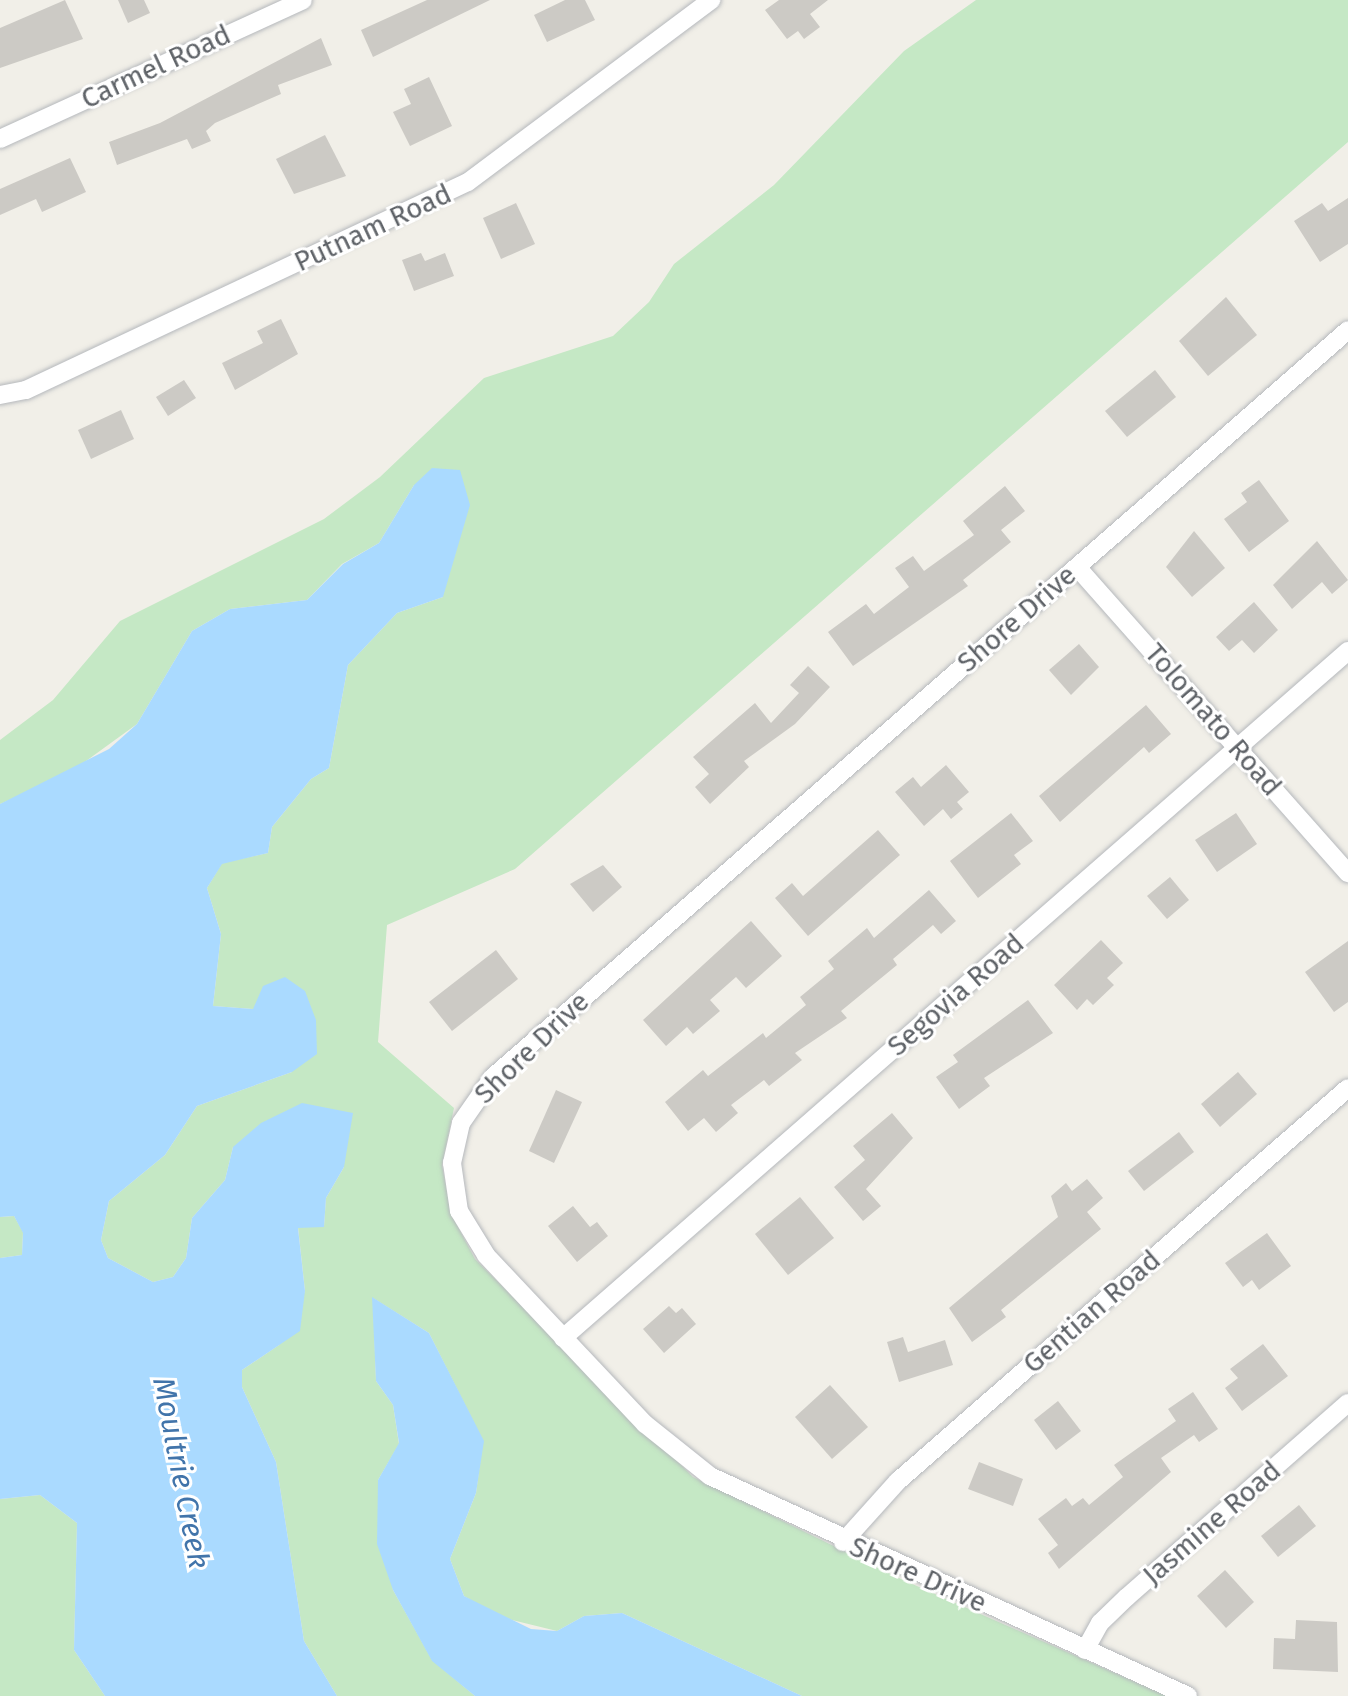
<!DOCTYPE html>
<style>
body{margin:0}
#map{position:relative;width:1348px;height:1696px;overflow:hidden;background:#f1efe8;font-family:"Fira Sans",sans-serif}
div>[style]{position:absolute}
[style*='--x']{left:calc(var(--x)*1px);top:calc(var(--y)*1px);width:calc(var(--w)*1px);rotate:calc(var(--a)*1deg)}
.green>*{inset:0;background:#c5e8c5}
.water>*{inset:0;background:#aadaff}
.building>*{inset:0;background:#cccac5}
.roads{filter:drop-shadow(0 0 2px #b5b8bc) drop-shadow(0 0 2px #b5b8bc)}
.minor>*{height:18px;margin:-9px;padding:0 9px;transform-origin:9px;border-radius:9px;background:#fff}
span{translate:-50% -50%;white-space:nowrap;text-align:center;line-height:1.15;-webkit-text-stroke:6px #fff;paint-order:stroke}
.street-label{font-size:28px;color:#5f6368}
.water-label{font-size:30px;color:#4174aa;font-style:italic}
</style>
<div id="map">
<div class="green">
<i style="clip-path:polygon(976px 0,1348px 0,1348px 142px,515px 869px,387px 925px,378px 1042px,454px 1108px,442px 1165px,451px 1214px,475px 1259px,693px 1477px,901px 1579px,1167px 1696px,802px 1696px,622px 1613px,584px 1616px,557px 1631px,496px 1616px,464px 1596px,450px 1559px,476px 1493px,483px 1441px,429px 1333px,373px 1298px,376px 1381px,393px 1405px,399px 1444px,378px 1480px,393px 1590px,432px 1660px,475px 1696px,337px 1696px,304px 1641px,276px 1462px,242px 1387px,242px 1370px,279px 1345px,305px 1291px,298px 1227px,324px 1226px,326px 1198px,344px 1167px,233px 1147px,225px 1180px,192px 1218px,186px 1258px,173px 1277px,153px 1282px,108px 1258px,101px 1240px,109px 1201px,165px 1155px,197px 1106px,292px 1072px,253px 1009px,213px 1006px,221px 934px,207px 888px,222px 863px,268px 853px,272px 827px,311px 779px,329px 768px,348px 665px,397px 613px,443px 597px,414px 485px,379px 543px,342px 564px,307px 600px,230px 609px,192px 631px,137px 724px,64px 777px,0 804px,0 740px,53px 700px,120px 621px,324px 519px,380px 477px,484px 378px,613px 336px,649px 302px,674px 264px,774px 185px,904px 51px)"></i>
<i style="clip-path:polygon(14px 1216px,23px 1232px,22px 1255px,0 1258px,0 1217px)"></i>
<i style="clip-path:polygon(40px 1495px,77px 1523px,74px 1650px,105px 1696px,0 1696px,0 1499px)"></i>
</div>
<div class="water">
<i style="clip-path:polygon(432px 468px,460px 470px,470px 505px,443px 597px,397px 613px,348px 665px,329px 768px,311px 779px,272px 827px,268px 853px,222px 864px,207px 888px,221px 934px,213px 1006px,253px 1009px,263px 986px,285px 977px,305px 991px,316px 1020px,317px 1054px,292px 1072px,197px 1106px,165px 1155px,109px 1201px,101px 1240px,108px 1258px,153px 1282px,173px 1277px,186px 1258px,192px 1218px,225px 1180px,233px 1147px,261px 1123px,302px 1103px,353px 1113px,344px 1167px,326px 1198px,324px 1227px,298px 1228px,305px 1291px,300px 1331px,242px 1370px,242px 1387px,276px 1462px,304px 1641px,337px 1696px,105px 1696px,74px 1650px,77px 1523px,40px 1495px,0 1499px,0 1258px,22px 1255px,23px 1233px,14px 1216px,0 1217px,0 804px,109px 749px,137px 724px,192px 631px,230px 609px,307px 600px,343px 564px,379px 543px,414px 485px)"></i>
<i style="clip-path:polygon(372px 1297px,429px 1333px,484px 1441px,476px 1493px,450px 1559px,464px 1596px,531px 1629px,557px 1631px,584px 1616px,622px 1613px,802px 1696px,475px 1696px,432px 1661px,393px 1590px,377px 1544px,378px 1480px,399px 1443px,393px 1405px,376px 1381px)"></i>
</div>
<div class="building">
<i style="clip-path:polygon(65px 0,83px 39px,0 68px,0 28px)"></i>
<i style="clip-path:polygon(118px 0,144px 0,150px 13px,128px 23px)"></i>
<i style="clip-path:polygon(427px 0,490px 0,373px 57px,361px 30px)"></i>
<i style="clip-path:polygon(565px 0,585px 0,595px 20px,547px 42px,534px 15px)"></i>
<i style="clip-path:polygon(779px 0,828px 0,810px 14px,820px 27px,804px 39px,798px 31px,787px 39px,765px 10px)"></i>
<i style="clip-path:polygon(321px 38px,332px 65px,278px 85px,281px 94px,215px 123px,206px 131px,211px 141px,192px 149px,187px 139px,117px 165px,109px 142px,160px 123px)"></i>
<i style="clip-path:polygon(429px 77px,452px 126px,410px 146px,393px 112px,411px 104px,404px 89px)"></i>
<i style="clip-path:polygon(325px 135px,346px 176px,294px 194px,276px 159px)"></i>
<i style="clip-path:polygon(70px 158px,86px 192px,42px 212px,36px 199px,0 215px,0 189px)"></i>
<i style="clip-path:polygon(1348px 198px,1348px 244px,1320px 262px,1294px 221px,1322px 203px,1328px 211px)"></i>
<i style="clip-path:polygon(516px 203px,535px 244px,501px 259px,483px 218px)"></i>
<i style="clip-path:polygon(421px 253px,425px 261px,445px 253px,454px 276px,414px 291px,402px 260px)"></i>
<i style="clip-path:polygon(1226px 297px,1257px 335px,1208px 376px,1179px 341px)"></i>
<i style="clip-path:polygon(281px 319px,298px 354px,235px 390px,222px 363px,263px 343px,257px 331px)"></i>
<i style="clip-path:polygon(1155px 370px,1176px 397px,1127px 437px,1105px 411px)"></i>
<i style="clip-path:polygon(184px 380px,196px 398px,168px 416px,156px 397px)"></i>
<i style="clip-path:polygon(121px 410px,134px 439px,91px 459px,78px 430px)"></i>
<i style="clip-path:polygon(1259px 480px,1289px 521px,1249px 552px,1224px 519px,1247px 502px,1241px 493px)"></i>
<i style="clip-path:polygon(1005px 486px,1025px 511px,1001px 530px,1011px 542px,963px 580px,968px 586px,853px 666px,828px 632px,866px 604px,874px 614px,909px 587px,895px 568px,913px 556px,924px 571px,974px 535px,963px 521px)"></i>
<i style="clip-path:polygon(1194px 531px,1225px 568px,1192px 597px,1166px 567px)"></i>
<i style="clip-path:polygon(1317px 541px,1348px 580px,1332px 594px,1322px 582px,1292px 609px,1273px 585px)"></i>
<i style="clip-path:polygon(1254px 602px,1278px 630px,1254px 653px,1242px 640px,1229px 651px,1216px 637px)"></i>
<i style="clip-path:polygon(1079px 644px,1099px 667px,1071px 695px,1049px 670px)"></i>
<i style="clip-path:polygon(808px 666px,830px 687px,795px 724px,744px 761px,749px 767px,710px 804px,695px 787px,709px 774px,693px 757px,755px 703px,771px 723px,799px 693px,790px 685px)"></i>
<i style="clip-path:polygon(1146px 705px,1171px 734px,1149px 753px,1144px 747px,1060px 822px,1039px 796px)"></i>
<i style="clip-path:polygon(946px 765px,969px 792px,957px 802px,963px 809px,951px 819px,943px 809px,924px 826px,895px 792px,913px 777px,921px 787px)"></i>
<i style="clip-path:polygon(1011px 813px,1033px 841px,1014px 855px,1021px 864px,978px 898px,950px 861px)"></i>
<i style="clip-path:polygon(1236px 813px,1257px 844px,1217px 872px,1195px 840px)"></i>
<i style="clip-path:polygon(878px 830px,900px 855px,808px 936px,775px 898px,792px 883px,803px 896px)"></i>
<i style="clip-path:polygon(603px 865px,622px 887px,593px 912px,570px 884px)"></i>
<i style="clip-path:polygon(1170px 877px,1189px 900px,1167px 919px,1147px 896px)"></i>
<i style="clip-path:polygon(929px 890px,956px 921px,941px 934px,933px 925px,893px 959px,897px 965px,841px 1011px,847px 1018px,795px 1053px,802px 1060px,769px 1086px,764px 1080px,731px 1105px,738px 1113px,716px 1132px,704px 1118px,688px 1131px,665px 1102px,703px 1070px,708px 1076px,763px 1033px,766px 1038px,806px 1005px,800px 997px,834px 969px,828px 961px,867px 928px,874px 938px)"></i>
<i style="clip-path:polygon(751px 921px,782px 956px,746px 988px,736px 977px,710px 1000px,720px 1011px,693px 1034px,687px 1027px,666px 1046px,643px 1020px)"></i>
<i style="clip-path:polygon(1101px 940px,1123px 963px,1107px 978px,1114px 985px,1093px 1005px,1087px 999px,1077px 1010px,1054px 985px)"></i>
<i style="clip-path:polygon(1348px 941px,1348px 1002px,1334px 1012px,1305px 972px)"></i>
<i style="clip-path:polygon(496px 950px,518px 979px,452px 1031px,429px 1002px)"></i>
<i style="clip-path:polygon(1028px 1000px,1053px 1033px,984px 1078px,990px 1086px,959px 1109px,936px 1077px,958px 1062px,953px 1055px)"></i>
<i style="clip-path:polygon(1238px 1072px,1257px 1094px,1220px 1127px,1201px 1104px)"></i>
<i style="clip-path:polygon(556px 1090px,582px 1102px,554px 1163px,529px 1151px)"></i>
<i style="clip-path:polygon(892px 1113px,913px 1138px,866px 1189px,881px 1206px,863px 1221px,834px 1187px,865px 1160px,853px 1146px)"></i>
<i style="clip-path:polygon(1179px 1132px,1194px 1152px,1144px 1191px,1128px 1171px)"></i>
<i style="clip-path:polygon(1087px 1179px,1103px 1198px,1087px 1212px,1101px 1229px,1001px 1310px,1006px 1317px,972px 1342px,949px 1308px,1058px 1217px,1051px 1196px,1066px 1183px,1072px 1191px)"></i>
<i style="clip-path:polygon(800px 1197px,834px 1238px,788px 1275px,755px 1234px)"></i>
<i style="clip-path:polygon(573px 1206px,590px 1227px,597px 1222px,608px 1236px,577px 1262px,548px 1226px)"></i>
<i style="clip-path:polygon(1267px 1233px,1291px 1266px,1259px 1290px,1252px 1280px,1243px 1287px,1225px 1263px)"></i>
<i style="clip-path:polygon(669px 1306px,676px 1313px,682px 1308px,696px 1324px,664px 1353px,643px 1329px)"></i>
<i style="clip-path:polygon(903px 1337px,908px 1352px,945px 1340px,953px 1365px,899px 1382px,887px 1342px)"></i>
<i style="clip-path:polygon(1263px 1344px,1288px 1376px,1242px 1411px,1225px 1388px,1238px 1378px,1230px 1369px)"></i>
<i style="clip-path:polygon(830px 1385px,868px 1427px,832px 1459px,795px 1417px)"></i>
<i style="clip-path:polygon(1193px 1392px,1218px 1429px,1199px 1442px,1194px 1435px,1161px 1458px,1171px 1472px,1059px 1569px,1048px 1553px,1058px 1545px,1038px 1519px,1066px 1498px,1072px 1506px,1083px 1498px,1089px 1505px,1123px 1477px,1114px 1465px,1176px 1421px,1168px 1409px)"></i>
<i style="clip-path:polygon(1058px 1401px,1081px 1431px,1056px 1450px,1034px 1420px)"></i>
<i style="clip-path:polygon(979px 1462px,1023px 1479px,1013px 1506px,968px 1489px)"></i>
<i style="clip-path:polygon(1299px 1505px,1316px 1526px,1278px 1557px,1261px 1536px)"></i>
<i style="clip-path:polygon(1225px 1570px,1254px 1602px,1226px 1628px,1197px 1596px)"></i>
<i style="clip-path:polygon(1296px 1620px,1337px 1622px,1338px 1672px,1273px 1669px,1274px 1638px,1295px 1639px)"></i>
</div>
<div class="roads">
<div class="minor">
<i style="--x:0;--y:139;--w:333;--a:-24.6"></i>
<i style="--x:0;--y:395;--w:26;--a:-11"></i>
<i style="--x:26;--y:390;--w:488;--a:-25.2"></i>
<i style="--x:468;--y:182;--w:304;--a:-36.8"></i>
<i style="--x:1077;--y:567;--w:409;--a:48.5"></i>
<i style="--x:563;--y:1338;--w:1043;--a:-41.19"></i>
<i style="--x:843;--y:1542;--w:82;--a:-48"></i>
<i style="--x:898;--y:1481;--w:597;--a:-41.13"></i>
<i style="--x:1085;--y:1650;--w:31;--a:-61"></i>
<i style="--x:1100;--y:1623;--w:37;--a:-44"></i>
<i style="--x:1127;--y:1597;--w:294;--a:-41.3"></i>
<i style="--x:1188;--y:1696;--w:526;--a:-155.29"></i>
<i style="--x:710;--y:1476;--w:83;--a:-141.3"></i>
<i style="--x:645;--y:1424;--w:232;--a:-133.3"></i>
<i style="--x:486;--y:1255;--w:52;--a:-121.5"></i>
<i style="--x:459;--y:1211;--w:49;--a:-98.3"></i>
<i style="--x:452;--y:1163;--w:41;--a:-77.3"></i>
<i style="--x:461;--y:1123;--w:56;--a:-55.2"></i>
<i style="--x:493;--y:1077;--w:1135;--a:-41.14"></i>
</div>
</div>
<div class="street-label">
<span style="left:156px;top:67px;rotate:-25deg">Carmel Road</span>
<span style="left:373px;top:228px;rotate:-25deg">Putnam Road</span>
<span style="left:1017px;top:619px;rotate:-41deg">Shore Drive</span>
<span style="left:1213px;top:720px;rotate:49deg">Tolomato Road</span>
<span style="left:956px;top:995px;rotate:-41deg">Segovia Road</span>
<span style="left:532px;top:1048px;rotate:-44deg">Shore Drive</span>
<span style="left:1092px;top:1312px;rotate:-41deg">Gentian Road</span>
<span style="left:1212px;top:1523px;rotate:-41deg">Jasmine Road</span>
<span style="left:918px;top:1575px;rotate:24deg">Shore Drive</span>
</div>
<div class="water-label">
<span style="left:181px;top:1473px;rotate:79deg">Moultrie Creek</span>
</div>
</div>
